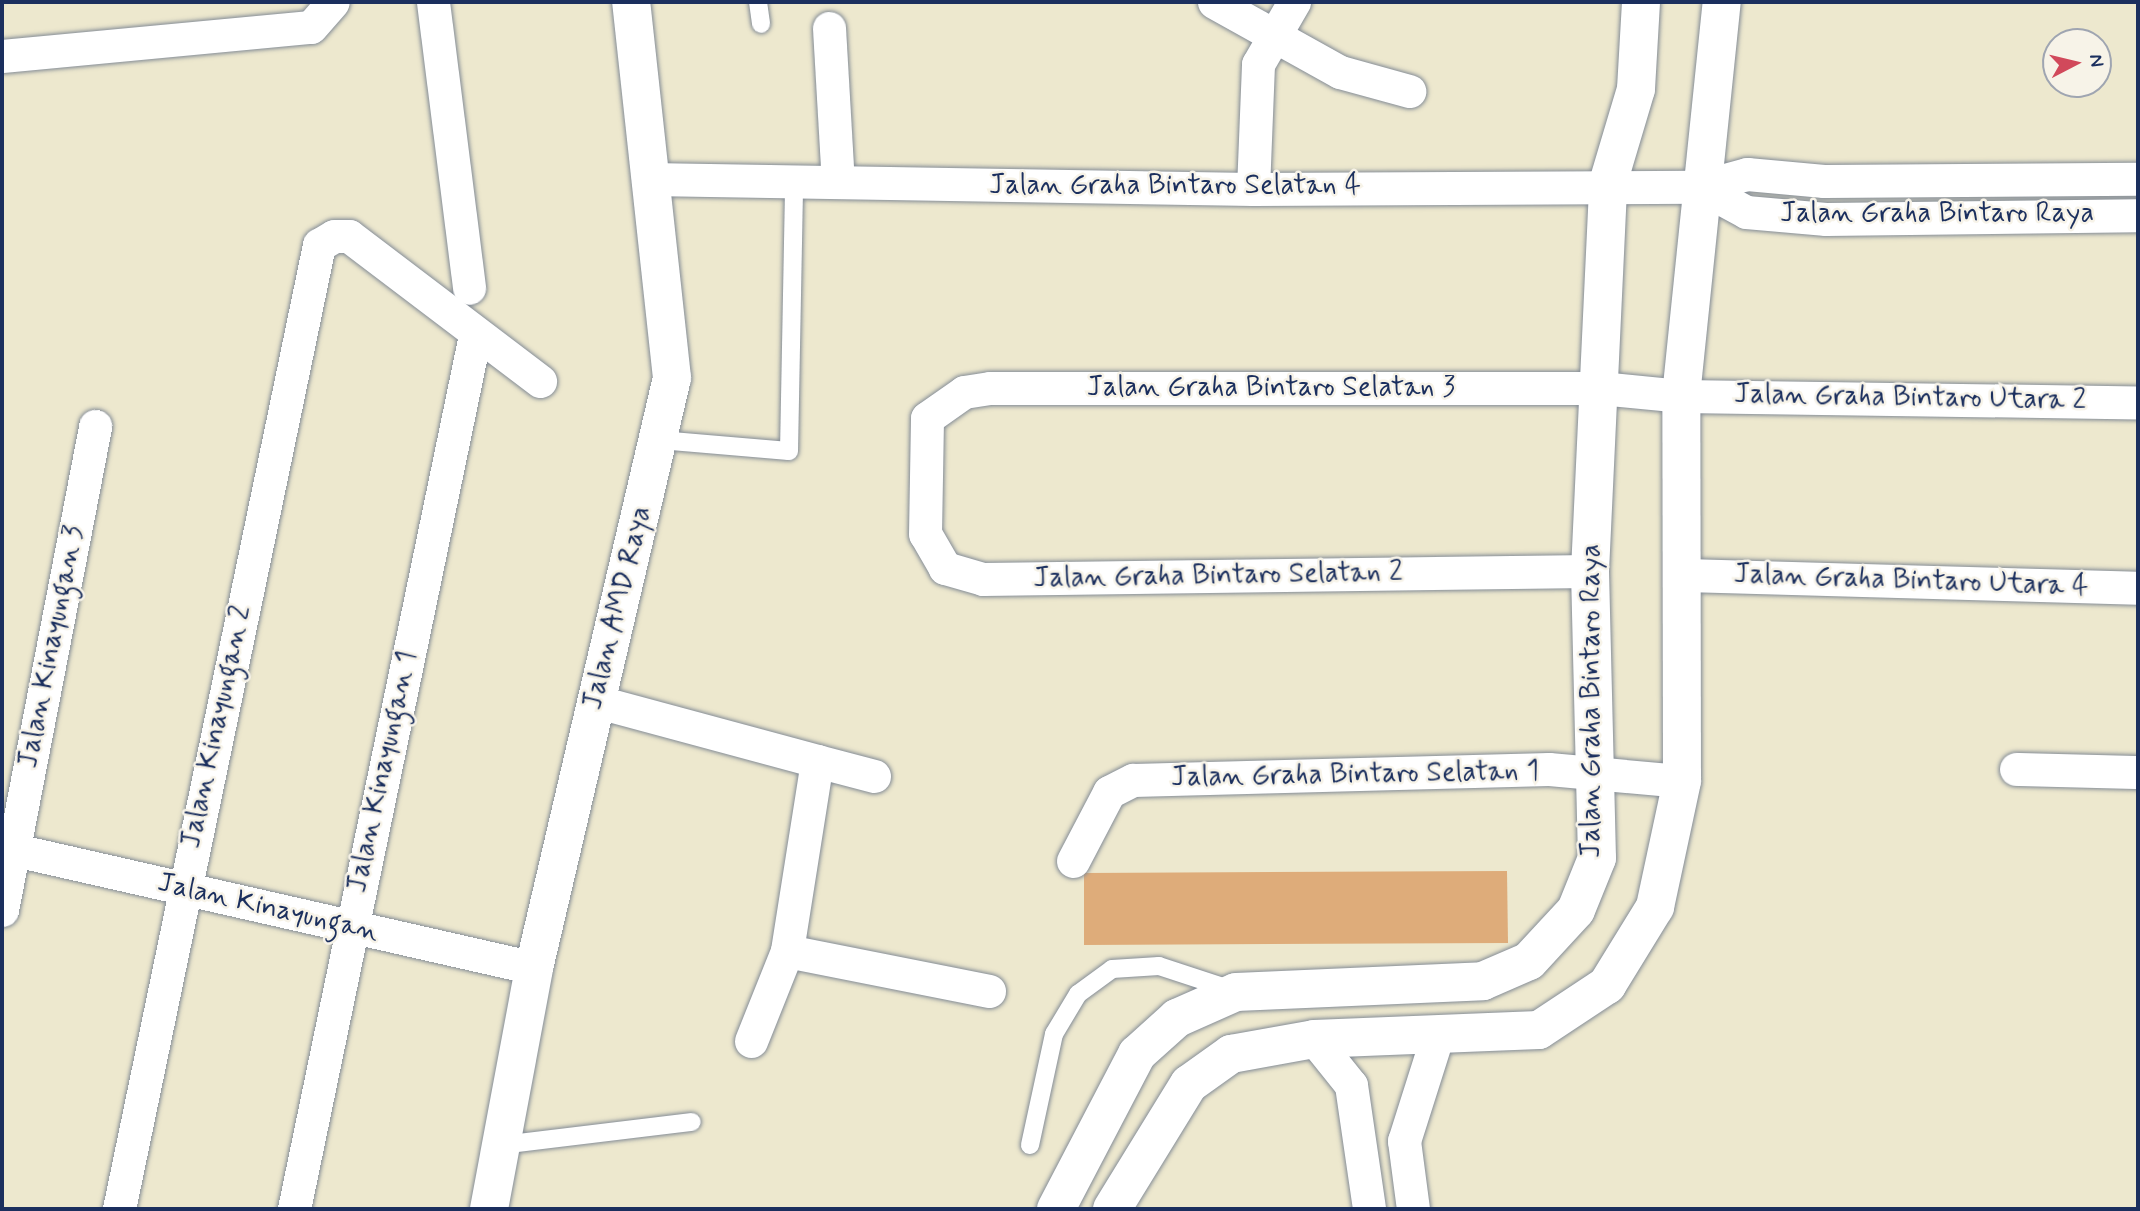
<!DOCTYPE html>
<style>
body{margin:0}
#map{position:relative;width:2140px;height:1211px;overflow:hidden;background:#ede8ce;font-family:Mynerve,sans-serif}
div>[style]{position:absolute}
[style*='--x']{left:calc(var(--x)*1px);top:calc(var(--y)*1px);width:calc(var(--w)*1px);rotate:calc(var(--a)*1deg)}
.building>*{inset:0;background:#deac7a}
.roads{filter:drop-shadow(0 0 2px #848c96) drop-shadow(0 0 2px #848c96)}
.lane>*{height:18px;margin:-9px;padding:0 9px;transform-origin:9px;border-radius:9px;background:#fff}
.street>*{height:33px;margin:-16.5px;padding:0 16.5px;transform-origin:16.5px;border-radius:16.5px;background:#fff}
.secondary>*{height:38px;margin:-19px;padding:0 19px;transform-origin:19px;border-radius:19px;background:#fff}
span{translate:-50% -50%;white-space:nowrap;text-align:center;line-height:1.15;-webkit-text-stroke:5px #f7f3e8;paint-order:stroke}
.street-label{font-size:28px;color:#1b2f5e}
.frame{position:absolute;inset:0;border:4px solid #1b2f5e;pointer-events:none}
.north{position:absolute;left:2042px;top:28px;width:70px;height:70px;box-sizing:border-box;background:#f7f3e8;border:2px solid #9fa5b1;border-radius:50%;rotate:83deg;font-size:19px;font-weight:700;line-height:28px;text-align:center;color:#1b2f5e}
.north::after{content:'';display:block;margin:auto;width:24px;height:32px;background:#d1495b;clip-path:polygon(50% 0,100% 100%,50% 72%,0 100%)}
</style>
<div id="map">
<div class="building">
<i style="clip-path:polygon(1507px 871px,1508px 943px,1084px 945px,1084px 873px)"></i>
</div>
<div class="roads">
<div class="lane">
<i style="--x:758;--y:2;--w:22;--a:82"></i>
<i style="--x:660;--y:440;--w:129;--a:4.9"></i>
<i style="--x:789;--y:451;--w:270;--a:-88.9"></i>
<i style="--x:501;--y:1145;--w:192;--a:-6.9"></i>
<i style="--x:1030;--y:1145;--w:114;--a:-77.8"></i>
<i style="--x:1054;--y:1034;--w:47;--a:-59"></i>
<i style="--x:1078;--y:994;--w:42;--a:-36.3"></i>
<i style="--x:1112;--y:969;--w:47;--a:-3.7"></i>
<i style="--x:1159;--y:966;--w:77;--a:18.2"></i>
</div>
<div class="street">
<i style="--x:433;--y:2;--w:288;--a:82.8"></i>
<i style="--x:1214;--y:2;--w:144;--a:29.1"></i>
<i style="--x:1340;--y:72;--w:72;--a:15.4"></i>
<i style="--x:829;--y:28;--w:154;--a:86.7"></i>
<i style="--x:2;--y:56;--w:310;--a:-5.4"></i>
<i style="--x:311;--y:27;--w:33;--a:-49"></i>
<i style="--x:649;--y:179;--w:604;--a:0.95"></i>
<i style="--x:1253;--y:189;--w:447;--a:-0.3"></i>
<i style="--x:1700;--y:187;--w:49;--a:-15.5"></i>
<i style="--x:1747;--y:174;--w:77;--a:5.2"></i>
<i style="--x:1824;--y:181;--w:314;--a:-0.4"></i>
<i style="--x:1700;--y:187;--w:52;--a:28.5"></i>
<i style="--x:1746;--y:212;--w:80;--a:5"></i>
<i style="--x:1826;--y:219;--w:312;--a:-0.7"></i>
<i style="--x:1253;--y:189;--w:125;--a:-87.7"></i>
<i style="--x:1258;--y:64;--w:72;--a:-59.9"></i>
<i style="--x:1590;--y:571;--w:607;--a:179.24"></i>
<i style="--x:983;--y:579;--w:40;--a:-164"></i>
<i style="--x:945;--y:568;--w:39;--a:-120"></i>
<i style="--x:925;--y:534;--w:116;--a:-89"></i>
<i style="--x:927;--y:418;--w:45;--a:-35.1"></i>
<i style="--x:964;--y:392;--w:26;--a:-9"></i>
<i style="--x:990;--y:388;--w:610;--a:0"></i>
<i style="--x:1600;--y:388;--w:81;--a:5.6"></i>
<i style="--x:1681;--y:396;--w:457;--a:0.8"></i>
<i style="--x:1684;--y:575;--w:454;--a:1.6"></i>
<i style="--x:595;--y:701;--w:230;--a:15.1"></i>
<i style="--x:817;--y:761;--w:192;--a:99"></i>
<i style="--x:817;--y:761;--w:59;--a:14.7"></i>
<i style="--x:2016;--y:769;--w:122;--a:1.4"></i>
<i style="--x:2;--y:847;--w:546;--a:12.81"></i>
<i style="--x:1073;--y:861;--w:78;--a:-62.4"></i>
<i style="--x:1109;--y:792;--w:27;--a:-27"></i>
<i style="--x:1133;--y:780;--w:416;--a:-1.5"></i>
<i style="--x:1549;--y:769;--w:134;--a:5.2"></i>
<i style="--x:2;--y:910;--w:493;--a:-79.1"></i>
<i style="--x:1314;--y:1039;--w:59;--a:51.2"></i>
<i style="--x:1351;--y:1085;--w:125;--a:81.7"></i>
<i style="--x:751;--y:1041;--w:97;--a:-68.2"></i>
<i style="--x:787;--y:951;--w:206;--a:11.2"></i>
<i style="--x:119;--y:1209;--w:985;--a:-78.28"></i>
<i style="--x:319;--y:245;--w:17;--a:-31"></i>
<i style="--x:334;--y:236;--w:15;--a:0"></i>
<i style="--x:349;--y:236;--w:240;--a:37.2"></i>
<i style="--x:294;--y:1209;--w:893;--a:-78.3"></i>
<i style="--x:1413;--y:1209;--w:69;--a:-97.5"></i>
<i style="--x:1404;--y:1141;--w:112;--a:-72.4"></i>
</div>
<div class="secondary">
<i style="--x:489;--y:1209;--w:245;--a:-79.4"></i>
<i style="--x:534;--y:968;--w:606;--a:-76.84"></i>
<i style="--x:672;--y:378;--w:378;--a:-96.2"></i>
<i style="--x:1056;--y:1209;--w:175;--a:-62.4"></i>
<i style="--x:1137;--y:1054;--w:54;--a:-42"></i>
<i style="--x:1177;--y:1018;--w:64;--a:-23.8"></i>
<i style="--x:1236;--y:992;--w:247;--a:-2.5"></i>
<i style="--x:1483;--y:981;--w:50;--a:-23.5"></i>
<i style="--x:1529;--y:961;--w:69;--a:-47.3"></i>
<i style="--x:1576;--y:910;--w:56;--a:-68"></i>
<i style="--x:1597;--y:858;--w:287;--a:-91.4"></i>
<i style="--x:1590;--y:571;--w:388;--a:-87.3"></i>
<i style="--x:1608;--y:183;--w:98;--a:-73.4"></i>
<i style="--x:1636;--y:89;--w:87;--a:-86.7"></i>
<i style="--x:1112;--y:1209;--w:147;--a:-58.4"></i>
<i style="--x:1189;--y:1084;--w:52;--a:-35.5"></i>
<i style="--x:1231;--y:1054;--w:84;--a:-10.2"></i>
<i style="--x:1314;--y:1039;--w:225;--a:-2.3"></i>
<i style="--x:1539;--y:1030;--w:82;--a:-33.5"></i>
<i style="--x:1607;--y:985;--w:92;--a:-58.4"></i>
<i style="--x:1655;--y:907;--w:129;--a:-77.9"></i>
<i style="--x:1682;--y:781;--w:385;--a:-90.1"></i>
<i style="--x:1681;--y:396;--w:396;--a:-84.1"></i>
</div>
</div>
<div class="street-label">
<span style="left:1175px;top:186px">Jalan Graha Bintaro Selatan 4</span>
<span style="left:1937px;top:214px">Jalan Graha Bintaro Raya</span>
<span style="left:1271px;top:388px">Jalan Graha Bintaro Selatan 3</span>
<span style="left:1910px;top:398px;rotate:1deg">Jalan Graha Bintaro Utara 2</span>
<span style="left:1218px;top:576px;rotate:-1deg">Jalan Graha Bintaro Selatan 2</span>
<span style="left:1911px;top:581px;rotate:2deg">Jalan Graha Bintaro Utara 4</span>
<span style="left:618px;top:608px;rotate:-76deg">Jalan AMD Raya</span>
<span style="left:52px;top:647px;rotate:-79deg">Jalan Kinayungan 3</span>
<span style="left:1592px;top:701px;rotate:-90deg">Jalan Graha Bintaro Raya</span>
<span style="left:217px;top:727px;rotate:-78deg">Jalan Kinayungan 2</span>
<span style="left:383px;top:772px;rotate:-78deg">Jalan Kinayungan 1</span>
<span style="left:1355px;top:775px;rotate:-1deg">Jalan Graha Bintaro Selatan 1</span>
<span style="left:268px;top:908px;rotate:13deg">Jalan Kinayungan</span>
</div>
<div class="frame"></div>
<div class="north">N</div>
</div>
